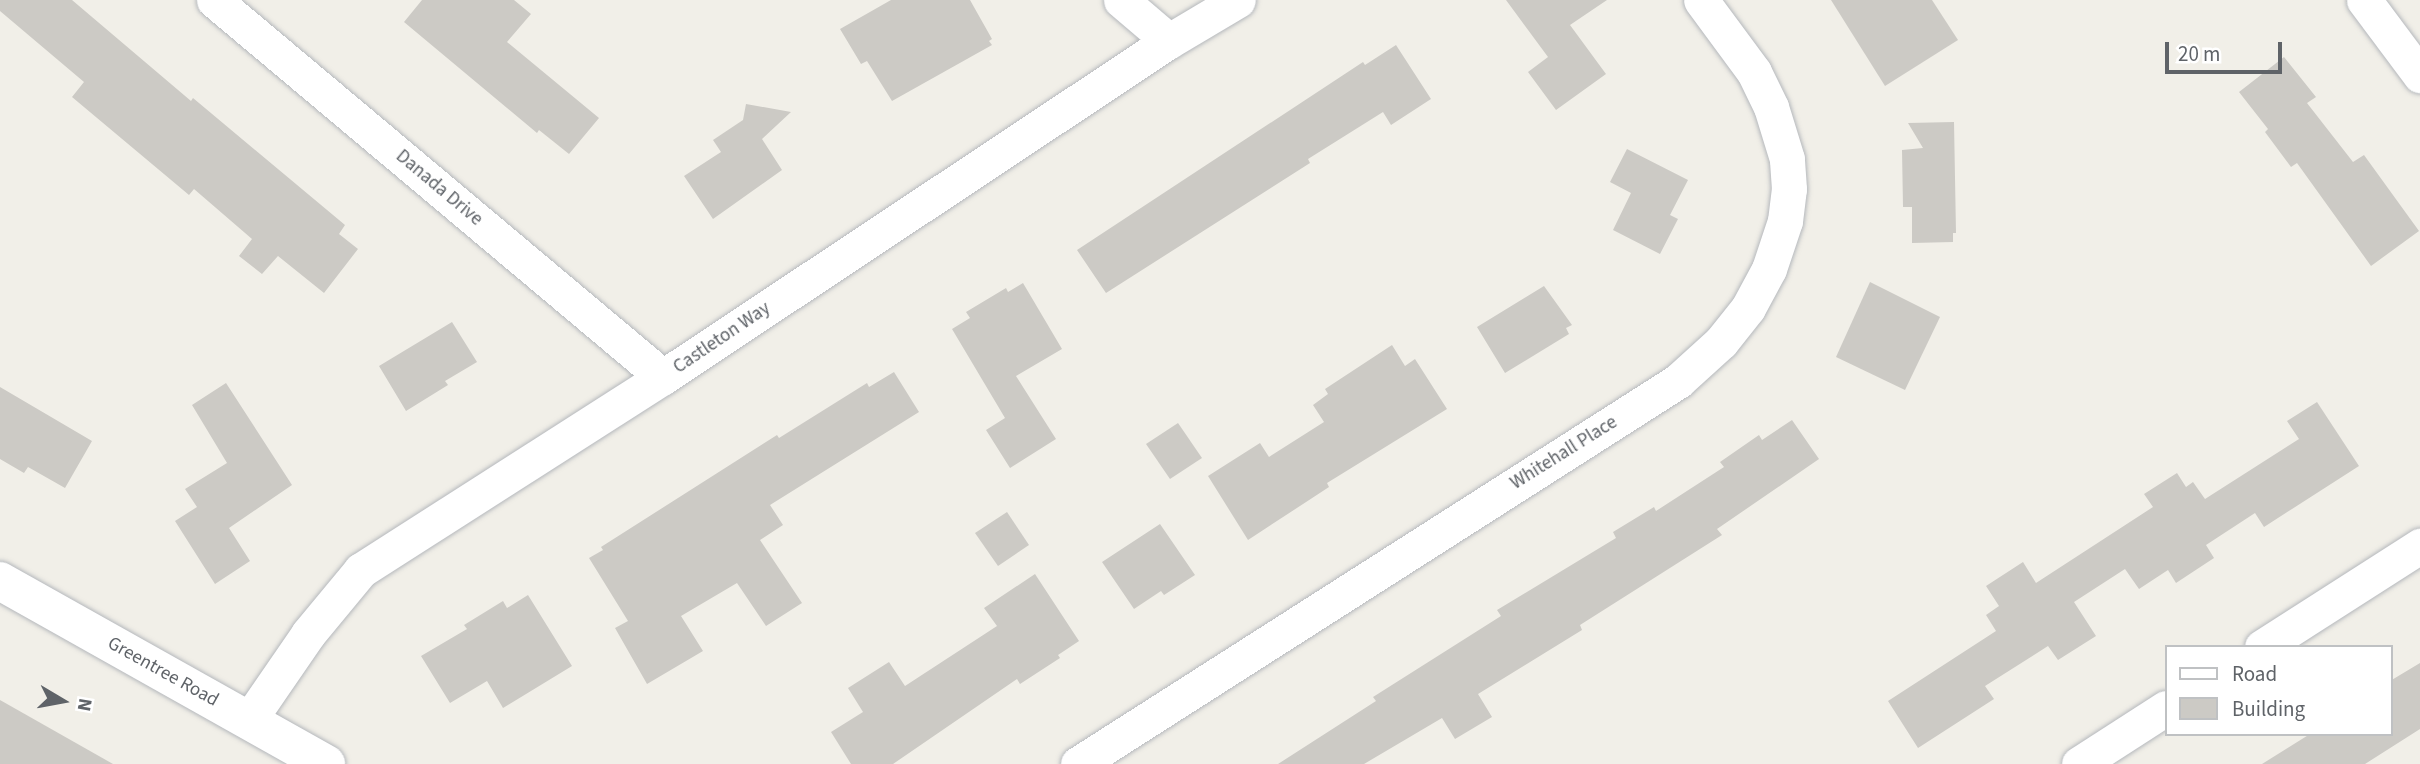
<!DOCTYPE html>
<style>
body{margin:0}
#map{position:relative;width:2420px;height:764px;overflow:hidden;background:#f1efe8;font-family:"Source Sans 3",sans-serif}
div>[style]{position:absolute}
[style*='--x']{left:calc(var(--x)*1px);top:calc(var(--y)*1px);width:calc(var(--w)*1px);rotate:calc(var(--a)*1deg)}
.building>*{inset:0;background:#cccac5}
.roads{filter:drop-shadow(0 0 2px #b5b8bc) drop-shadow(0 0 2px #b5b8bc)}
.minor>*{height:35px;margin:-17.5px;padding:0 17.5px;transform-origin:17.5px;border-radius:17.5px;background:#fff}
.tertiary>*{height:38px;margin:-19px;padding:0 19px;transform-origin:19px;border-radius:19px;background:#fff}
span{translate:-50% -50%;white-space:nowrap;text-align:center;line-height:1.15;-webkit-text-stroke:6px #fff;paint-order:stroke}
.street-label{font-size:19px;color:#5f6368}
.legend{position:absolute;left:2165px;top:645px;width:228px;height:91px;box-sizing:border-box;background:#fff;border:2px solid #bfc1c3;margin:0;padding:9px 12px;list-style:none;font-size:21px;color:#5f6368}
.legend li{display:flex;align-items:center;gap:14px;height:35px}
.legend b{width:35px;border:2px solid #bfc1c3}
.north{position:absolute;left:28px;top:666px;width:70px;height:70px;-webkit-text-stroke:5px #fff;paint-order:stroke;rotate:100deg;font-size:19px;font-weight:700;line-height:28px;text-align:center;color:#5f6368}
.north::after{content:'';display:block;margin:auto;width:24px;height:32px;background:#5f6368;clip-path:polygon(50% 0,100% 100%,50% 72%,0 100%)}
.scale{position:absolute;left:2165px;top:42px;width:117px;height:32px;box-sizing:border-box;border:4px solid #5f6368;border-top:0;padding-left:9px;font-size:21px;line-height:24px;white-space:nowrap;color:#5f6368;-webkit-text-stroke:5px #fff;paint-order:stroke}
</style>
<div id="map">
<div class="building">
<i style="clip-path:polygon(0 0,72px 0,191px 101px,193px 98px,345px 225px,339px 234px,358px 249px,324px 293px,278px 256px,262px 274px,239px 256px,252px 239px,194px 189px,189px 195px,72px 97px,84px 82px,0 11px)"></i>
<i style="clip-path:polygon(422px 0,514px 0,531px 14px,507px 42px,599px 118px,569px 154px,539px 130px,537px 133px,404px 22px)"></i>
<i style="clip-path:polygon(891px 0,970px 0,992px 39px,989px 41px,992px 45px,892px 101px,867px 61px,861px 64px,840px 29px)"></i>
<i style="clip-path:polygon(1506px 0,1607px 0,1570px 25px,1606px 74px,1556px 110px,1528px 72px,1548px 57px)"></i>
<i style="clip-path:polygon(1831px 0,1932px 0,1958px 40px,1885px 86px)"></i>
<i style="clip-path:polygon(1396px 45px,1431px 99px,1391px 125px,1383px 112px,1308px 159px,1310px 163px,1106px 293px,1077px 250px,1363px 62px,1365px 65px)"></i>
<i style="clip-path:polygon(2284px 57px,2316px 97px,2307px 103px,2353px 162px,2364px 155px,2419px 231px,2371px 266px,2297px 163px,2291px 167px,2265px 132px,2268px 129px,2239px 92px)"></i>
<i style="clip-path:polygon(746px 104px,791px 112px,762px 139px,782px 170px,713px 219px,684px 176px,721px 152px,713px 140px,743px 120px)"></i>
<i style="clip-path:polygon(1954px 122px,1956px 233px,1953px 233px,1953px 242px,1912px 243px,1912px 207px,1903px 207px,1902px 150px,1923px 148px,1908px 123px)"></i>
<i style="clip-path:polygon(1627px 149px,1688px 180px,1670px 215px,1678px 219px,1660px 254px,1613px 230px,1631px 193px,1610px 182px)"></i>
<i style="clip-path:polygon(1870px 282px,1940px 317px,1905px 390px,1836px 357px)"></i>
<i style="clip-path:polygon(1023px 283px,1062px 349px,1016px 376px,1056px 439px,1010px 468px,986px 430px,1005px 418px,952px 329px,970px 318px,966px 312px,1006px 288px,1008px 292px)"></i>
<i style="clip-path:polygon(1544px 286px,1572px 325px,1566px 328px,1569px 334px,1505px 373px,1477px 327px)"></i>
<i style="clip-path:polygon(452px 322px,477px 362px,445px 381px,448px 385px,406px 411px,379px 366px)"></i>
<i style="clip-path:polygon(1392px 345px,1405px 366px,1415px 359px,1447px 409px,1327px 483px,1329px 487px,1248px 540px,1208px 476px,1260px 443px,1269px 457px,1324px 422px,1313px 405px,1328px 394px,1325px 389px)"></i>
<i style="clip-path:polygon(894px 372px,919px 412px,770px 505px,783px 525px,760px 540px,802px 603px,766px 626px,737px 583px,681px 616px,703px 651px,647px 684px,615px 628px,628px 621px,589px 558px,603px 550px,601px 547px,777px 435px,779px 438px,867px 383px,869px 387px)"></i>
<i style="clip-path:polygon(226px 383px,292px 485px,229px 528px,250px 561px,215px 584px,175px 521px,197px 507px,185px 489px,227px 463px,192px 405px)"></i>
<i style="clip-path:polygon(0 387px,92px 441px,65px 488px,28px 467px,24px 473px,0 459px)"></i>
<i style="clip-path:polygon(2317px 402px,2359px 466px,2264px 527px,2255px 513px,2206px 545px,2214px 558px,2176px 583px,2168px 570px,2139px 589px,2125px 569px,2074px 602px,2096px 636px,2058px 660px,2048px 646px,1985px 686px,1994px 699px,1918px 748px,1888px 701px,1996px 631px,1986px 615px,1999px 606px,1986px 586px,2023px 562px,2036px 583px,2153px 507px,2144px 494px,2177px 473px,2186px 487px,2193px 482px,2205px 499px,2299px 439px,2287px 421px)"></i>
<i style="clip-path:polygon(1792px 420px,1819px 459px,1717px 529px,1722px 535px,1580px 625px,1582px 630px,1478px 694px,1492px 717px,1455px 739px,1442px 718px,1364px 764px,1278px 764px,1376px 701px,1373px 697px,1501px 616px,1497px 610px,1616px 538px,1613px 532px,1654px 507px,1656px 511px,1724px 467px,1720px 462px,1759px 435px,1762px 440px)"></i>
<i style="clip-path:polygon(1178px 423px,1202px 458px,1170px 479px,1146px 444px)"></i>
<i style="clip-path:polygon(1007px 512px,1029px 545px,998px 566px,975px 533px)"></i>
<i style="clip-path:polygon(1160px 524px,1195px 575px,1164px 595px,1161px 591px,1134px 609px,1102px 562px)"></i>
<i style="clip-path:polygon(1035px 574px,1079px 641px,1058px 655px,1060px 658px,1020px 684px,1017px 679px,893px 764px,851px 764px,831px 732px,863px 712px,848px 688px,889px 662px,905px 686px,997px 626px,984px 608px)"></i>
<i style="clip-path:polygon(528px 595px,572px 666px,503px 708px,487px 681px,450px 703px,421px 656px,467px 629px,464px 625px,503px 601px,507px 608px)"></i>
<i style="clip-path:polygon(2420px 663px,2420px 729px,2365px 764px,2262px 764px,2310px 734px,2390px 734px,2390px 681px)"></i>
<i style="clip-path:polygon(0 700px,113px 764px,0 764px)"></i>
</div>
<div class="roads">
<div class="minor">
<i style="--x:214;--y:0;--w:586;--a:40.02"></i>
<i style="--x:1121;--y:0;--w:63;--a:40.5"></i>
<i style="--x:2364;--y:0;--w:94;--a:53.3"></i>
<i style="--x:2262;--y:647;--w:188;--a:-32.6"></i>
<i style="--x:249;--y:720;--w:104;--a:-55.5"></i>
<i style="--x:308;--y:634;--w:83;--a:-50.4"></i>
<i style="--x:361;--y:570;--w:358;--a:-32.6"></i>
<i style="--x:663;--y:377;--w:607;--a:-33.59"></i>
<i style="--x:1169;--y:41;--w:80;--a:-30.7"></i>
<i style="--x:1078;--y:764;--w:712;--a:-32.55"></i>
<i style="--x:1678;--y:381;--w:58;--a:-42.2"></i>
<i style="--x:1721;--y:342;--w:43;--a:-51.5"></i>
<i style="--x:1748;--y:308;--w:44;--a:-61.7"></i>
<i style="--x:1769;--y:269;--w:51;--a:-71.6"></i>
<i style="--x:1785;--y:221;--w:32;--a:-83"></i>
<i style="--x:1789;--y:189;--w:30;--a:-94"></i>
<i style="--x:1787;--y:159;--w:54;--a:-107.1"></i>
<i style="--x:1771;--y:107;--w:39;--a:-116"></i>
<i style="--x:1754;--y:72;--w:89;--a:-126.4"></i>
<i style="--x:2079;--y:764;--w:103;--a:-32.8"></i>
</div>
<div class="tertiary">
<i style="--x:0;--y:581;--w:374;--a:29.3"></i>
</div>
</div>
<div class="street-label">
<span style="left:439px;top:188px;rotate:40deg">Danada Drive</span>
<span style="left:722px;top:338px;rotate:-34deg">Castleton Way</span>
<span style="left:1564px;top:453px;rotate:-32deg">Whitehall Place</span>
<span style="left:163px;top:672px;rotate:29deg">Greentree Road</span>
</div>
<ul class="legend">
<li><b style="height:9px;background:#fff"></b>Road</li>
<li><b style="height:19px;background:#cccac5"></b>Building</li>
</ul>
<div class="north">N</div>
<div class="scale">20 m</div>
</div>
